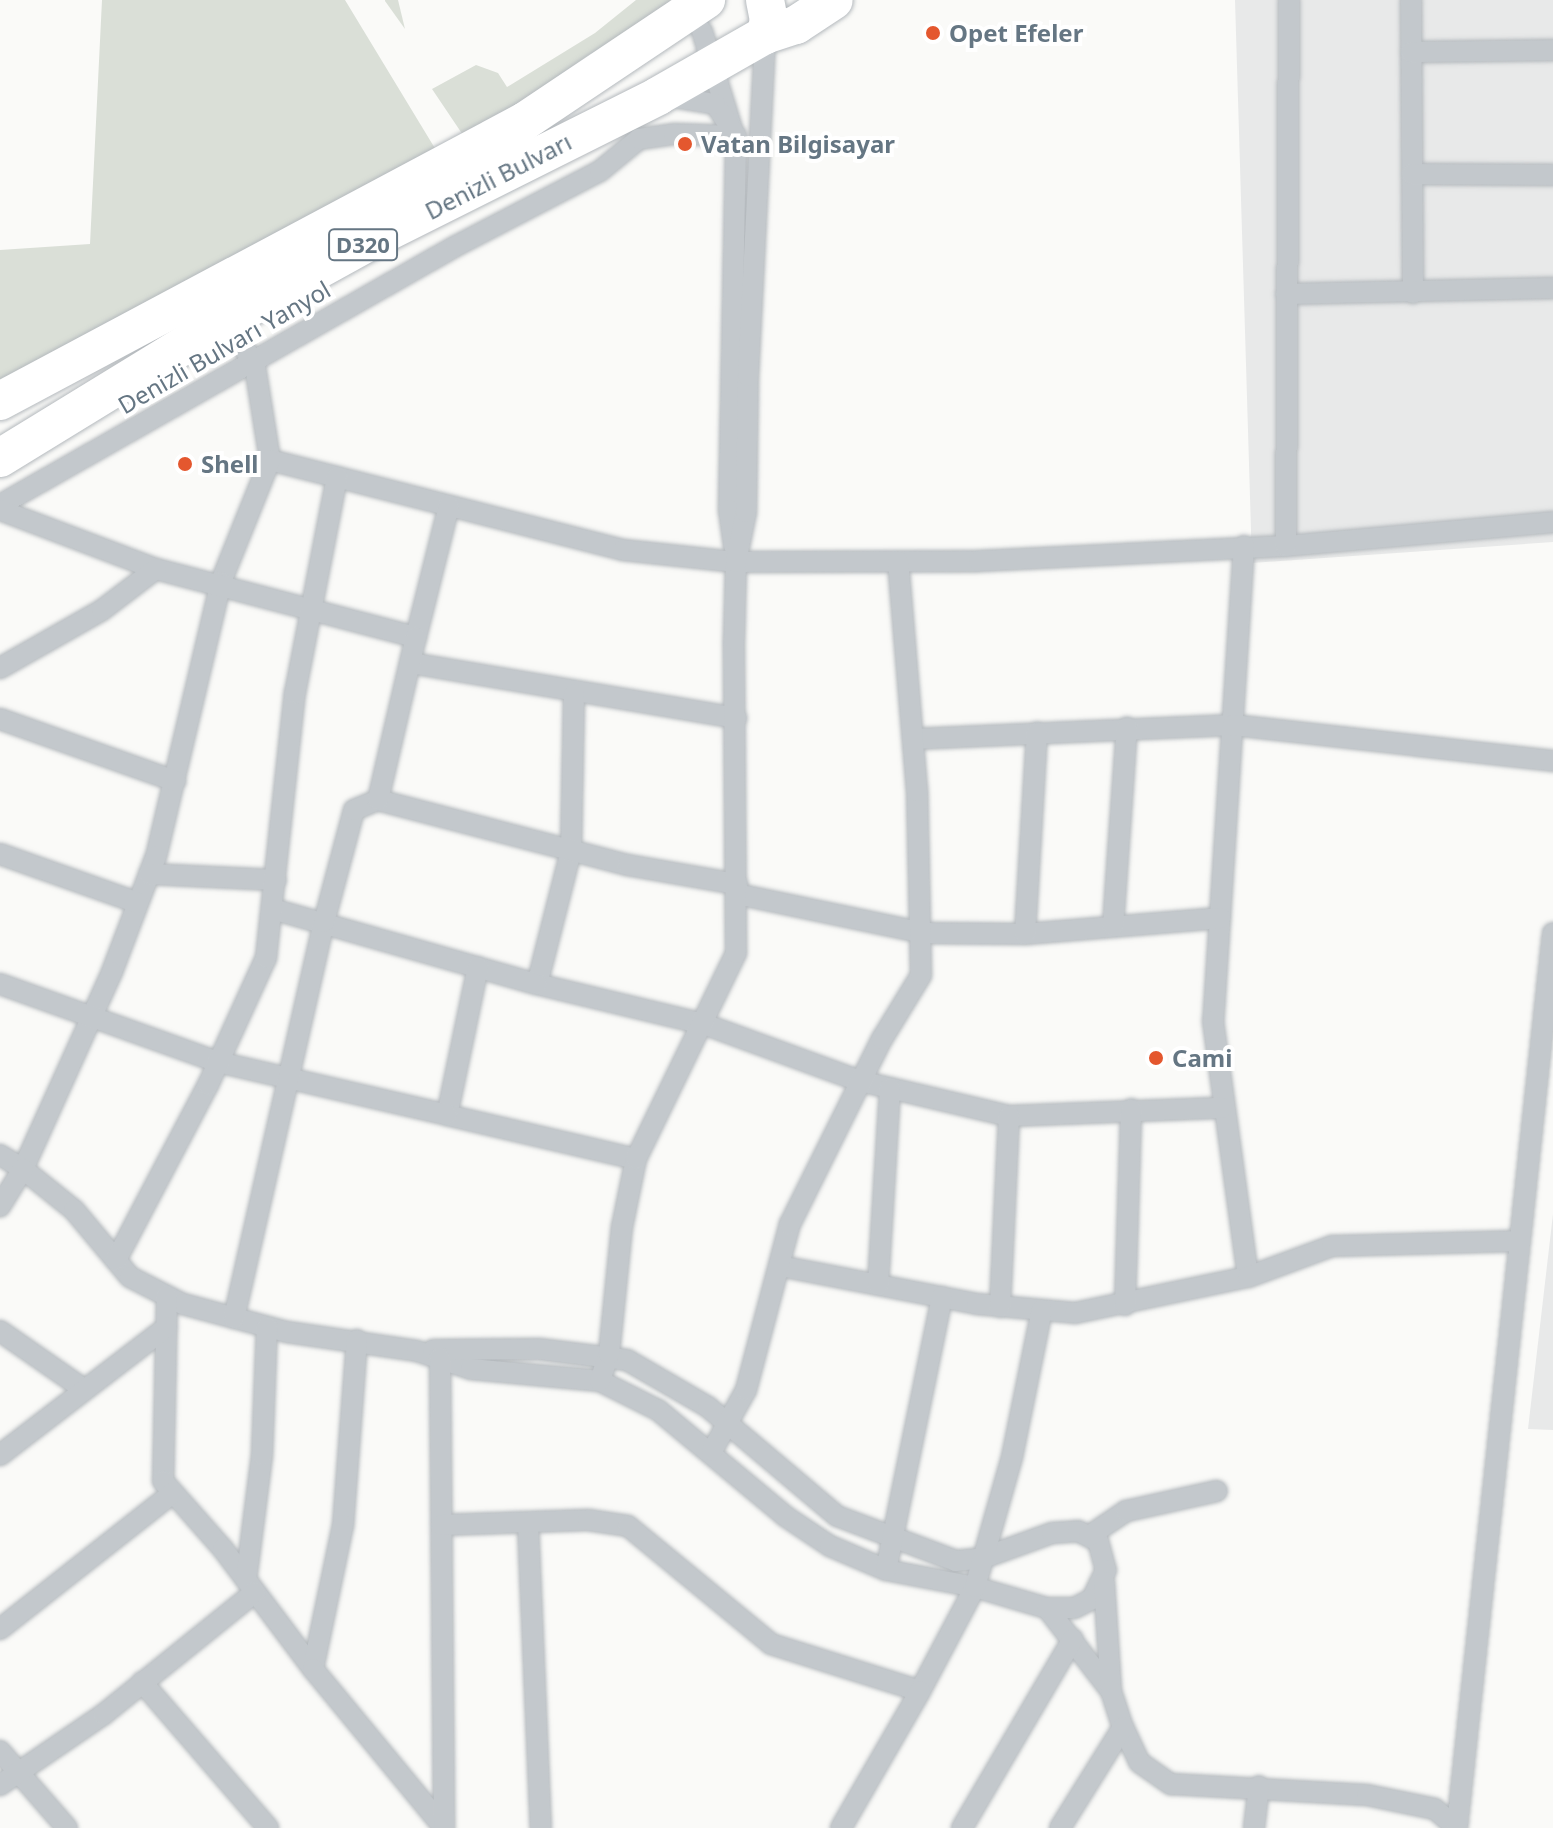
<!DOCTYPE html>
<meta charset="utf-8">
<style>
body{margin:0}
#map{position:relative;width:1553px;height:1828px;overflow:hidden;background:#fafaf8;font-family:"Noto Sans",sans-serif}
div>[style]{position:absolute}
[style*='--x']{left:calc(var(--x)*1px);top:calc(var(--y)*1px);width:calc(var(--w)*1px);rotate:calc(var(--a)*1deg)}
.built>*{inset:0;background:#e8e9e9}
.green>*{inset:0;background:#dadfd7}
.roads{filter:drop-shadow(0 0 2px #b4b9bd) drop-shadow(0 0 2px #b4b9bd)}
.street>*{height:20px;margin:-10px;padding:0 10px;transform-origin:10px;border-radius:10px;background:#c3c8cc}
.highway>*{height:38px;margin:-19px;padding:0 19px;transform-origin:19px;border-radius:19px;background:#fff}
.dots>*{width:22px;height:22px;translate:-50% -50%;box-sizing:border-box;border:4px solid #fff;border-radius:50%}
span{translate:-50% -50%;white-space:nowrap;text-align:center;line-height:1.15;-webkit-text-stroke:8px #fff;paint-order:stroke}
.shield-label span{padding:2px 6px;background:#fff;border:2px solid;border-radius:6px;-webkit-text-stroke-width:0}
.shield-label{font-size:22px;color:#657683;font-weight:700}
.poi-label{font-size:24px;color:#657683;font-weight:700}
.left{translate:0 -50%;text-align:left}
.street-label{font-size:24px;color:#657683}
</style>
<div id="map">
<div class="built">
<i style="clip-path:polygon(1235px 0,1553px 0,1553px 542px,1252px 563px)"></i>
<i style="clip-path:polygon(1553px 1214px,1553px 1430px,1528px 1429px)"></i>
</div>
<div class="green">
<i style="clip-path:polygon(102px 0,345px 0,439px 155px,0 393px,0 250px,90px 244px)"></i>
<i style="clip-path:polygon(385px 0,398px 0,405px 29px,385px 1px)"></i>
<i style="clip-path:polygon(636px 0,671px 0,639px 30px,605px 52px,590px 54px,467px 141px,432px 89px,476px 65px,498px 73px,507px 87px,595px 33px)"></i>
</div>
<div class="roads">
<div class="street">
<i style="--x:1411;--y:0;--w:293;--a:89.6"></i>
<i style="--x:702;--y:31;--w:116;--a:73"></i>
<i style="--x:736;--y:142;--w:368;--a:91.1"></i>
<i style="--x:729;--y:510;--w:36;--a:82"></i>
<i style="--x:1411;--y:52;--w:142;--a:-0.8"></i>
<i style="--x:1412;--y:174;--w:141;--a:0.4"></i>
<i style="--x:1286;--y:294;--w:267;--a:-1.3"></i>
<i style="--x:211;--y:330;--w:22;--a:13"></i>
<i style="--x:232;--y:335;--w:33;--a:49"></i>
<i style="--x:254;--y:360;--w:101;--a:80.9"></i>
<i style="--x:270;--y:460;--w:364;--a:14.3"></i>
<i style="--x:623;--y:550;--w:114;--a:6.1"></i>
<i style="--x:736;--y:562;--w:243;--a:-0.2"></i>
<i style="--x:979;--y:561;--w:307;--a:-2.8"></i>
<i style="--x:1286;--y:546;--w:268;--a:-5.1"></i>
<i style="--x:270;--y:460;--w:131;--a:111.9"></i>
<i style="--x:221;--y:582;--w:282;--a:103.3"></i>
<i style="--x:156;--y:856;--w:124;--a:110.8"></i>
<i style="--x:112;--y:972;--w:216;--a:114.3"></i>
<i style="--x:23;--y:1169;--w:65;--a:38.8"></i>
<i style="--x:74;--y:1210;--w:87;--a:50.1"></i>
<i style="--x:130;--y:1277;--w:59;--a:27"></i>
<i style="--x:183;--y:1304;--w:108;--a:15.1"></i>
<i style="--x:287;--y:1332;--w:131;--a:8.3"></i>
<i style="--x:417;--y:1351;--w:57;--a:18.4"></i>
<i style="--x:471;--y:1369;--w:130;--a:5.3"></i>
<i style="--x:600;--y:1381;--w:65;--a:26.6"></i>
<i style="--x:658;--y:1410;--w:165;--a:39.8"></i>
<i style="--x:785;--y:1516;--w:54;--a:33.7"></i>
<i style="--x:830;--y:1546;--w:61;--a:23.2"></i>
<i style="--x:886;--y:1570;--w:91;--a:10.8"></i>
<i style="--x:975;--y:1587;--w:75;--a:16.3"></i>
<i style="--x:1047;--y:1608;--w:105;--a:52.4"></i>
<i style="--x:0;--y:505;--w:524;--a:-29.6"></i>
<i style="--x:456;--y:246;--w:162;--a:-27.5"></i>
<i style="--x:600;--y:171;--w:50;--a:-39.4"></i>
<i style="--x:639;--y:139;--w:35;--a:-8"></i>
<i style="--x:674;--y:134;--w:62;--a:1.8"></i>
<i style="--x:736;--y:136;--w:38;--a:-123"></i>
<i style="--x:715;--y:104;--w:50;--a:-170.7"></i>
<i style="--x:0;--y:510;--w:167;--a:20.7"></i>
<i style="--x:156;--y:569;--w:269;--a:14.7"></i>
<i style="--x:416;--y:637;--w:135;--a:-75.9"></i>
<i style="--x:1244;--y:546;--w:476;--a:93.7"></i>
<i style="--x:1213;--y:1021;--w:258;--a:82.2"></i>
<i style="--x:1286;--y:546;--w:546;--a:-89.69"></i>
<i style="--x:411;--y:663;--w:330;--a:9.6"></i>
<i style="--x:0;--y:668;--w:117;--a:-29.6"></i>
<i style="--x:102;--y:610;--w:68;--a:-37.2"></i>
<i style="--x:574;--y:694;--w:157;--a:91.1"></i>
<i style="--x:571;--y:851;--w:137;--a:104.3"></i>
<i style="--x:537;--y:984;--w:172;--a:13.5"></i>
<i style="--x:704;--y:1024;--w:166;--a:20.1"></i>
<i style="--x:860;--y:1081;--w:153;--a:13.2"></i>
<i style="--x:1009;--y:1116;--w:213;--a:-2.2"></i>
<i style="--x:0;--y:719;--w:186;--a:19.5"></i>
<i style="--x:913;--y:739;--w:320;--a:-2.5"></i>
<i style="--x:1233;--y:725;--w:322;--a:6.4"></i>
<i style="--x:378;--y:800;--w:258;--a:14.6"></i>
<i style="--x:628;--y:865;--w:111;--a:9.9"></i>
<i style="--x:0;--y:854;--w:146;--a:19.5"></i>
<i style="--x:149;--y:874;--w:127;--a:2.7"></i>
<i style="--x:737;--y:894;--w:191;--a:11.8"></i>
<i style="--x:924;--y:933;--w:101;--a:0.6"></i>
<i style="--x:1025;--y:934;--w:196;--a:-4.7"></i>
<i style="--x:273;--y:909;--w:274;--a:15.9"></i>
<i style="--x:1113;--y:926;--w:199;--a:-86"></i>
<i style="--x:1025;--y:934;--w:202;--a:-86.6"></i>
<i style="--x:478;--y:967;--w:151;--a:101.8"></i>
<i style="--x:447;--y:1115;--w:194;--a:13.1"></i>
<i style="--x:0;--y:984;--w:232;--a:19.7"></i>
<i style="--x:218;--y:1062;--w:235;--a:13"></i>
<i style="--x:0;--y:1155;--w:27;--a:31"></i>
<i style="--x:23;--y:1169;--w:44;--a:121.9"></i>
<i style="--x:116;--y:1260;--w:198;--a:-62.3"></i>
<i style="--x:208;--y:1085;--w:140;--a:-65.5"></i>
<i style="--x:266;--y:958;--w:267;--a:-83.8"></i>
<i style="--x:295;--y:693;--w:220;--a:-79"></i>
<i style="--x:780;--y:1266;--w:201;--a:10.9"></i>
<i style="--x:977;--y:1304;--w:98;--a:5.2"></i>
<i style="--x:1075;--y:1313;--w:177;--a:-11.8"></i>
<i style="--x:1248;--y:1277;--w:90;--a:-20.3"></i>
<i style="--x:1332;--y:1246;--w:188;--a:-1.5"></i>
<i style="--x:878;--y:1285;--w:197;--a:-86.5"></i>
<i style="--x:167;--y:1296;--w:185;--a:91.2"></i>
<i style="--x:163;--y:1481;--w:91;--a:48.6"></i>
<i style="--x:223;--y:1549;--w:150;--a:53.1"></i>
<i style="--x:1125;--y:1305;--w:196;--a:-88.2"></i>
<i style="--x:1000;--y:1307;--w:191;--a:-87.3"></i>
<i style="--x:234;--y:1318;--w:406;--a:-77.2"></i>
<i style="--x:324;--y:922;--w:116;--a:-75"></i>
<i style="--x:354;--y:810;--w:26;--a:-23"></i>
<i style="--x:378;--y:800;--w:167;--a:-76.9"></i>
<i style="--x:0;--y:1331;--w:103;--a:34.8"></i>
<i style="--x:357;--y:1340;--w:186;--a:94.3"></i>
<i style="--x:343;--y:1525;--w:147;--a:101.8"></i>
<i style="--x:313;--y:1669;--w:206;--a:50.5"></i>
<i style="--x:433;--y:1350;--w:106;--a:-0.5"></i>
<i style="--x:539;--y:1349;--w:89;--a:7.1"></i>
<i style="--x:627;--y:1360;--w:94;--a:30.1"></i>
<i style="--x:708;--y:1407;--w:169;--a:40.2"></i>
<i style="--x:837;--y:1516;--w:127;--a:20.7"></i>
<i style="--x:956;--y:1561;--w:27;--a:-6"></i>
<i style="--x:983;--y:1558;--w:73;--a:-19.9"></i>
<i style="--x:1052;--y:1533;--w:26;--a:-4"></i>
<i style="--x:1078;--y:1531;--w:22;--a:27"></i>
<i style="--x:1098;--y:1541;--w:30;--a:75"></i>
<i style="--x:1106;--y:1570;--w:32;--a:116"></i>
<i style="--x:1092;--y:1599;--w:20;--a:153"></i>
<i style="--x:1074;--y:1608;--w:27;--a:180"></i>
<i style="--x:440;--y:1358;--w:470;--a:89.5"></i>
<i style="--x:600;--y:1381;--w:28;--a:-72"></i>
<i style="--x:609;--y:1354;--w:128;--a:-84.2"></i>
<i style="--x:622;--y:1227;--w:69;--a:-78.4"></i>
<i style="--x:636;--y:1159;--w:229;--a:-64.1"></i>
<i style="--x:736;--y:953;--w:314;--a:-90.4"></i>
<i style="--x:734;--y:639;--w:77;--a:-88.5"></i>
<i style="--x:736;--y:562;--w:51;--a:-78.7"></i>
<i style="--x:746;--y:512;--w:136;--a:-89.2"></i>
<i style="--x:748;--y:376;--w:341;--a:-87.1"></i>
<i style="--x:712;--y:1451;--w:70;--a:-60.9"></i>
<i style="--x:746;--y:1390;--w:172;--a:-75.2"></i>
<i style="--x:790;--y:1224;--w:207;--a:-63.6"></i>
<i style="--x:882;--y:1039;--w:75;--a:-58.6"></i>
<i style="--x:921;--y:975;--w:184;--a:-91.2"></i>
<i style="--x:917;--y:791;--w:230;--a:-94.7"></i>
<i style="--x:0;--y:1455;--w:210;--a:-37.5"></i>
<i style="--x:528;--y:1523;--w:305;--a:87.6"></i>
<i style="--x:442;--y:1525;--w:146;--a:-2"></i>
<i style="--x:588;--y:1520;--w:40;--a:8.5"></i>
<i style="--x:628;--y:1526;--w:185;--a:39.5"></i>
<i style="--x:771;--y:1644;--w:156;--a:17.5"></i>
<i style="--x:920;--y:1691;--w:118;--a:-62.1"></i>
<i style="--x:975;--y:1587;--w:135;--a:-74.1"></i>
<i style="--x:1012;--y:1457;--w:150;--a:-78.5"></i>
<i style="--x:1089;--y:1536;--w:45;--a:-34"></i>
<i style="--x:1126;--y:1511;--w:93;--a:-12.4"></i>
<i style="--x:886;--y:1570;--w:279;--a:-78.4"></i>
<i style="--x:246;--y:1580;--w:126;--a:-82.7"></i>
<i style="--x:262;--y:1455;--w:128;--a:-87.8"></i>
<i style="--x:1104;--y:1582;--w:109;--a:86.3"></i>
<i style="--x:1111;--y:1691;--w:38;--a:72"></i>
<i style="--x:1123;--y:1727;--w:38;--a:65"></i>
<i style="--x:1139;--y:1762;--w:39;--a:35"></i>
<i style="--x:1171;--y:1784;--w:196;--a:3.2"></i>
<i style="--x:1367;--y:1795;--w:69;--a:11.6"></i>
<i style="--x:1435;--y:1809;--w:29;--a:41"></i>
<i style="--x:0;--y:1629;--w:220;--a:-38.2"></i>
<i style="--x:142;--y:1682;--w:193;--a:49.2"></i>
<i style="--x:0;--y:1751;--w:102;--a:49"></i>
<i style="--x:0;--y:1785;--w:126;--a:-34.3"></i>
<i style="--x:104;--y:1714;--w:194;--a:-38.9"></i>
<i style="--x:841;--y:1828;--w:158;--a:-60"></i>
<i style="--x:962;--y:1828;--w:219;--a:-59.6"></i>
<i style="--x:1060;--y:1828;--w:119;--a:-58"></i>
<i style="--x:1254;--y:1828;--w:42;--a:-83.2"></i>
<i style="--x:1457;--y:1828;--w:900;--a:-83.88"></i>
</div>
<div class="highway">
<i style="--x:765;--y:0;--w:21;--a:79"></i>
<i style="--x:769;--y:21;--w:15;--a:106"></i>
<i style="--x:0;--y:401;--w:595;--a:-28.07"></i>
<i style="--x:525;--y:121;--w:218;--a:-33.8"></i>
<i style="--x:0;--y:458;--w:245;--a:-31.5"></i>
<i style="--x:209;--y:330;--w:196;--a:-28.9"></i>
<i style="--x:381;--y:235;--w:310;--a:-26.6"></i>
<i style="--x:658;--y:96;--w:123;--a:-29.7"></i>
<i style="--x:765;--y:35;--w:33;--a:-18"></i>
<i style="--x:796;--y:25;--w:45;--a:-33.3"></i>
</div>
</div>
<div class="dots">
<i style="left:933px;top:33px;background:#e4572e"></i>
<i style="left:685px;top:144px;background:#e4572e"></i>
<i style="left:185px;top:464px;background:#e4572e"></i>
<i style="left:1156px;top:1058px;background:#e4572e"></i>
</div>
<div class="shield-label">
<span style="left:363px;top:245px">D320</span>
</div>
<div class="poi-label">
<span class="left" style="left:949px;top:33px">Opet Efeler</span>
<span class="left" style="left:701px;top:144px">Vatan Bilgisayar</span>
<span class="left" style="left:201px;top:464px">Shell</span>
<span class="left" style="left:1172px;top:1058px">Cami</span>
</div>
<div class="street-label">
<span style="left:498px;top:176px;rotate:-27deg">Denizli Bulvarı</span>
<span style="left:224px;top:347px;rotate:-30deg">Denizli Bulvarı Yanyol</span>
</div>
</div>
